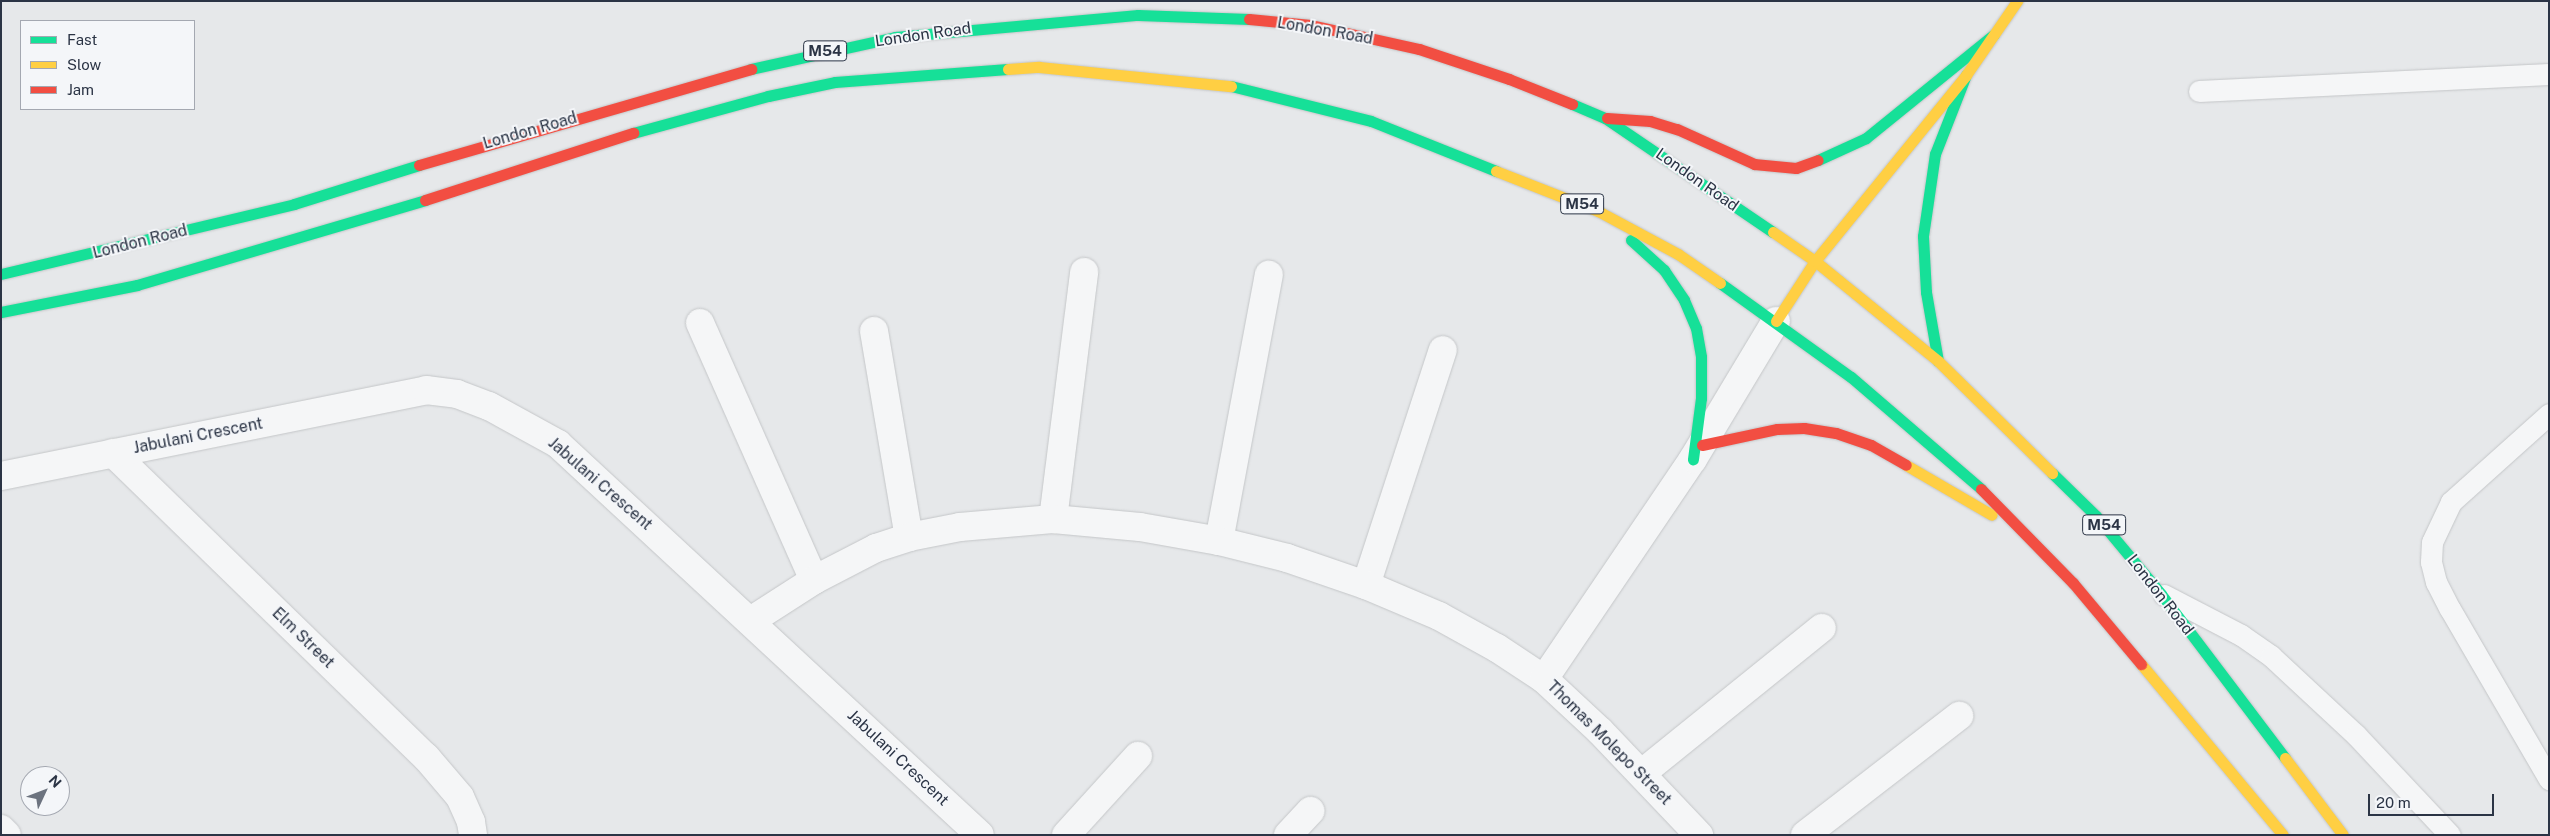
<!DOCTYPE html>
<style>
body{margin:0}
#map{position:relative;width:2550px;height:836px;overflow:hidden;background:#e6e8ea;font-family:"Public Sans",sans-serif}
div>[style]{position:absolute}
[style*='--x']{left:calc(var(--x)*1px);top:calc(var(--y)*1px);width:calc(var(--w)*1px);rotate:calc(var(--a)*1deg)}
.roads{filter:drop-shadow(0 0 1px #c4c6c8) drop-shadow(0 0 1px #c4c6c8)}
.lane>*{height:21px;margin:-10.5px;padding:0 10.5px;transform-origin:10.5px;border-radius:10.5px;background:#f5f6f7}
.street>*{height:28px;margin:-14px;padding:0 14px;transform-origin:14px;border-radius:14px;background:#f5f6f7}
.fast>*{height:11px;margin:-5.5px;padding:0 5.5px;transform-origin:5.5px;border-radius:5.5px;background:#16e098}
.slow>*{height:11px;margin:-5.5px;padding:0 5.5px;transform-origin:5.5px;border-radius:5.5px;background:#ffcf43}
.jam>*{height:11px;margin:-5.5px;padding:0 5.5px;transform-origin:5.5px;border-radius:5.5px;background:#f24e42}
span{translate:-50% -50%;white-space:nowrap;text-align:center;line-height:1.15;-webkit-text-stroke:4px #f4f6f9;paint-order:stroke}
.shield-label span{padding:1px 4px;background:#f4f6f9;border:1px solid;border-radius:4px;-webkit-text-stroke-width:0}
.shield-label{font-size:15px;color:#2b3445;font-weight:700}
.street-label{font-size:16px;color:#2b3445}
.frame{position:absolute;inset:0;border:2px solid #2b3445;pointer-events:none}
.legend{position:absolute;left:20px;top:20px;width:175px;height:90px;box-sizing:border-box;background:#f4f6f9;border:1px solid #a4a8b1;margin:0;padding:6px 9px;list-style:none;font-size:15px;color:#2b3445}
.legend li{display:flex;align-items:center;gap:10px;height:25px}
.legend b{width:25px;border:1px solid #a4a8b1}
.north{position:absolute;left:20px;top:766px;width:50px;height:50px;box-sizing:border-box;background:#f4f6f9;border:1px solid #a4a8b1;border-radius:50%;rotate:47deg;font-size:14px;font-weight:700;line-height:20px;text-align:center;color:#2b3445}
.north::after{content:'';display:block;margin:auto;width:18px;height:22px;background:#6c737f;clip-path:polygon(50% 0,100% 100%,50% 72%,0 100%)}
.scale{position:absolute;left:2368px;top:794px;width:126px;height:22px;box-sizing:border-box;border:2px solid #2b3445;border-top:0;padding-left:6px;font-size:15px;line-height:18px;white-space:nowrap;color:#2b3445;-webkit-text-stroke:4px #f4f6f9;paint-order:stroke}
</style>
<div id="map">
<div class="roads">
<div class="lane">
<i style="--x:2199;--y:91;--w:350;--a:-2.8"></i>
<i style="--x:2549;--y:414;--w:132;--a:138.1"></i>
<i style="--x:2451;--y:502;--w:44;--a:115.4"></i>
<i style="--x:2432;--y:542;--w:20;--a:93"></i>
<i style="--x:2431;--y:562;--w:21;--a:76"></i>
<i style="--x:2436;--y:582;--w:30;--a:63"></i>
<i style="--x:2450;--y:609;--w:197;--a:59.8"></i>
<i style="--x:2164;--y:595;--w:87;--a:27.5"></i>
<i style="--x:2241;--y:635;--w:37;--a:35"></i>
<i style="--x:2271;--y:656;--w:116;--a:42.9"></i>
<i style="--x:2356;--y:735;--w:137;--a:46.8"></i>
</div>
<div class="street">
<i style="--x:700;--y:323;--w:281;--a:66.1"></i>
<i style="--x:874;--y:331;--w:209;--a:80.4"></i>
<i style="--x:113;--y:453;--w:436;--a:44.2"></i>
<i style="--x:426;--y:757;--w:52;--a:49.6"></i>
<i style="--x:460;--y:797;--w:27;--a:66"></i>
<i style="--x:471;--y:822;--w:13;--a:81"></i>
<i style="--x:1;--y:476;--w:434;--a:-11.4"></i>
<i style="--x:426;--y:390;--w:31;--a:7"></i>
<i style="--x:457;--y:394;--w:34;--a:21"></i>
<i style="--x:489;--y:406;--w:79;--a:28.8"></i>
<i style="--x:558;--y:444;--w:575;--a:42.82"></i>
<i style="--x:1053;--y:519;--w:249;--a:-82.8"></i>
<i style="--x:1219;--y:541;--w:271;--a:-79.4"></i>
<i style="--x:1366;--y:585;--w:247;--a:-71.9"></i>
<i style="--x:752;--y:620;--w:74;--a:-32.8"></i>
<i style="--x:814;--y:580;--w:70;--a:-27.3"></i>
<i style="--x:876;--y:548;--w:35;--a:-18"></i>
<i style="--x:909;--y:537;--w:52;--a:-11.1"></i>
<i style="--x:960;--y:527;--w:93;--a:-4.9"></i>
<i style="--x:1053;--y:519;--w:87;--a:5.3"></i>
<i style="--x:1140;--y:527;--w:80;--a:10"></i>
<i style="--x:1219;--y:541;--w:70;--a:14"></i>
<i style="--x:1287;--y:558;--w:83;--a:18.9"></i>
<i style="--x:1366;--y:585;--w:79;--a:23"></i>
<i style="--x:1439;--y:616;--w:66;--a:28.9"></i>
<i style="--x:1497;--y:648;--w:56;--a:33.4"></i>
<i style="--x:1544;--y:679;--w:76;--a:42.9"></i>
<i style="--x:1600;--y:731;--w:144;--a:46.4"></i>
<i style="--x:1544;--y:679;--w:266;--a:-55.9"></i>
<i style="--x:1693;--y:459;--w:161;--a:-59"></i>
<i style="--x:1642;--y:773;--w:231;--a:-38.9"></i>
<i style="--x:1;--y:829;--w:8;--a:45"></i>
<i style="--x:1066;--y:835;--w:107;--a:-47.7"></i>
<i style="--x:1288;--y:835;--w:33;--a:-47"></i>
<i style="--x:1805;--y:835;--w:195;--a:-37.7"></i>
</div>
<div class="fast">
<i style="--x:751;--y:69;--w:148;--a:-12.5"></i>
<i style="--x:895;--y:37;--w:244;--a:-5.2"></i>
<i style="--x:1138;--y:15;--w:111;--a:2.1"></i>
<i style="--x:1231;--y:86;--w:144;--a:14"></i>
<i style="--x:1371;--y:121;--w:135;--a:21.8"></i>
<i style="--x:1572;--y:104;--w:36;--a:23"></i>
<i style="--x:1605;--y:118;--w:203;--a:34.2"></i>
<i style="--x:633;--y:133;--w:140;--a:-15.3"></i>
<i style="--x:768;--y:96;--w:68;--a:-11.8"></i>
<i style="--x:835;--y:82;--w:173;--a:-4.3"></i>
<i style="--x:1818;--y:160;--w:53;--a:-24.6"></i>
<i style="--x:1866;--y:138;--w:164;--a:-39"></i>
<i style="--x:1631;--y:240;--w:45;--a:42.3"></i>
<i style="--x:1664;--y:270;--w:36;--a:56"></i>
<i style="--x:1684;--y:300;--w:30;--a:67"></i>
<i style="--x:1696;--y:328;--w:29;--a:80"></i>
<i style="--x:1701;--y:357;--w:41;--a:90"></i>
<i style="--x:1701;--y:398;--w:62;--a:97.5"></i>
<i style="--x:1;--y:274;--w:301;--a:-13.4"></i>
<i style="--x:294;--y:204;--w:131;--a:-17.3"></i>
<i style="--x:1720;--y:283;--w:161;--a:35.7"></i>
<i style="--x:1851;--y:377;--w:172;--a:40.7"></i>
<i style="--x:1;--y:312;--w:139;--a:-11.2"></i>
<i style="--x:137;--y:285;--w:300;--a:-16.4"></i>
<i style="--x:1938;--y:361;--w:70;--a:-99.9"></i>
<i style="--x:1926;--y:292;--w:56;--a:-93.1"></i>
<i style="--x:1923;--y:236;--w:83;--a:-81.7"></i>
<i style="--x:1935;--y:154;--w:85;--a:-68.6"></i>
<i style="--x:2052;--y:473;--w:62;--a:44.3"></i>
<i style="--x:2096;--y:516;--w:102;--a:50.2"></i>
<i style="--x:2161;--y:594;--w:206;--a:52.9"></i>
</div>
<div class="slow">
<i style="--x:1008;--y:69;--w:31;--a:-4"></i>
<i style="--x:1039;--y:67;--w:193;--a:5.7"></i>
<i style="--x:1496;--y:171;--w:110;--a:21.4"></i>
<i style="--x:1598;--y:211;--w:91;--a:28.3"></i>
<i style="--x:1678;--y:254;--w:51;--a:34.6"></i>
<i style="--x:1773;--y:232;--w:51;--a:34.6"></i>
<i style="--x:1815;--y:261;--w:159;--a:39.1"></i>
<i style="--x:1938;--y:361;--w:160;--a:44.5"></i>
<i style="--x:1776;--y:321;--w:72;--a:-57"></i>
<i style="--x:1815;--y:261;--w:240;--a:-50.9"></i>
<i style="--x:1966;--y:75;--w:90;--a:-55.4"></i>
<i style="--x:1906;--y:465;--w:99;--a:30.2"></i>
<i style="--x:2141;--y:664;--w:222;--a:50.3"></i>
<i style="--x:2285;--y:758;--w:96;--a:53"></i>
</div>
<div class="jam">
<i style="--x:1249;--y:19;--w:62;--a:5.5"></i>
<i style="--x:1311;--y:25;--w:111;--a:12.5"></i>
<i style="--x:1419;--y:49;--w:95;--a:18.4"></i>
<i style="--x:1509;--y:79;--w:68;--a:21.6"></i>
<i style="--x:1607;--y:118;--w:43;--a:4"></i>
<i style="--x:1650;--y:121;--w:28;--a:17"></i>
<i style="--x:1677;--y:129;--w:85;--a:24.4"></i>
<i style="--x:1754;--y:164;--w:42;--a:5.4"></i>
<i style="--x:1796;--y:168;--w:23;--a:-20"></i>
<i style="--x:419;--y:165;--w:346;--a:-16.1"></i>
<i style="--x:425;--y:200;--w:219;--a:-17.9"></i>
<i style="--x:1702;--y:445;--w:77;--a:-12"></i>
<i style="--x:1777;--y:429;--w:27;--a:-2"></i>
<i style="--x:1804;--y:428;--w:32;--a:9"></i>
<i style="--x:1836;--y:433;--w:37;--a:19"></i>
<i style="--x:1871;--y:445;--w:40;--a:29.7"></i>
<i style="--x:1981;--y:489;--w:132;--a:45.6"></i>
<i style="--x:2073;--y:583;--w:106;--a:50"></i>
</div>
</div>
<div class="shield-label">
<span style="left:825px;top:51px">M54</span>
<span style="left:1582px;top:204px">M54</span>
<span style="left:2104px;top:525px">M54</span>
</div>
<div class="street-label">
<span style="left:1325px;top:31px;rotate:10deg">London Road</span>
<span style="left:923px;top:35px;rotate:-8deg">London Road</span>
<span style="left:530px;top:131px;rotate:-16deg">London Road</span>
<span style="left:1697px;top:180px;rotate:35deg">London Road</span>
<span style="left:140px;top:242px;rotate:-14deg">London Road</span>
<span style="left:198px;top:436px;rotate:-11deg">Jabulani Crescent</span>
<span style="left:600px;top:484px;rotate:41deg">Jabulani Crescent</span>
<span style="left:2160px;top:595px;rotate:52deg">London Road</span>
<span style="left:303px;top:638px;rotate:44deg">Elm Street</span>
<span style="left:1609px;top:743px;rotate:45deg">Thomas Molepo Street</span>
<span style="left:898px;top:758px;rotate:43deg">Jabulani Crescent</span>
</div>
<div class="frame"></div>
<ul class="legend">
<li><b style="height:6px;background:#16e098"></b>Fast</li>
<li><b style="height:6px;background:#ffcf43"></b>Slow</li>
<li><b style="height:6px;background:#f24e42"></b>Jam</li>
</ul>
<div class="north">N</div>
<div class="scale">20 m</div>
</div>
